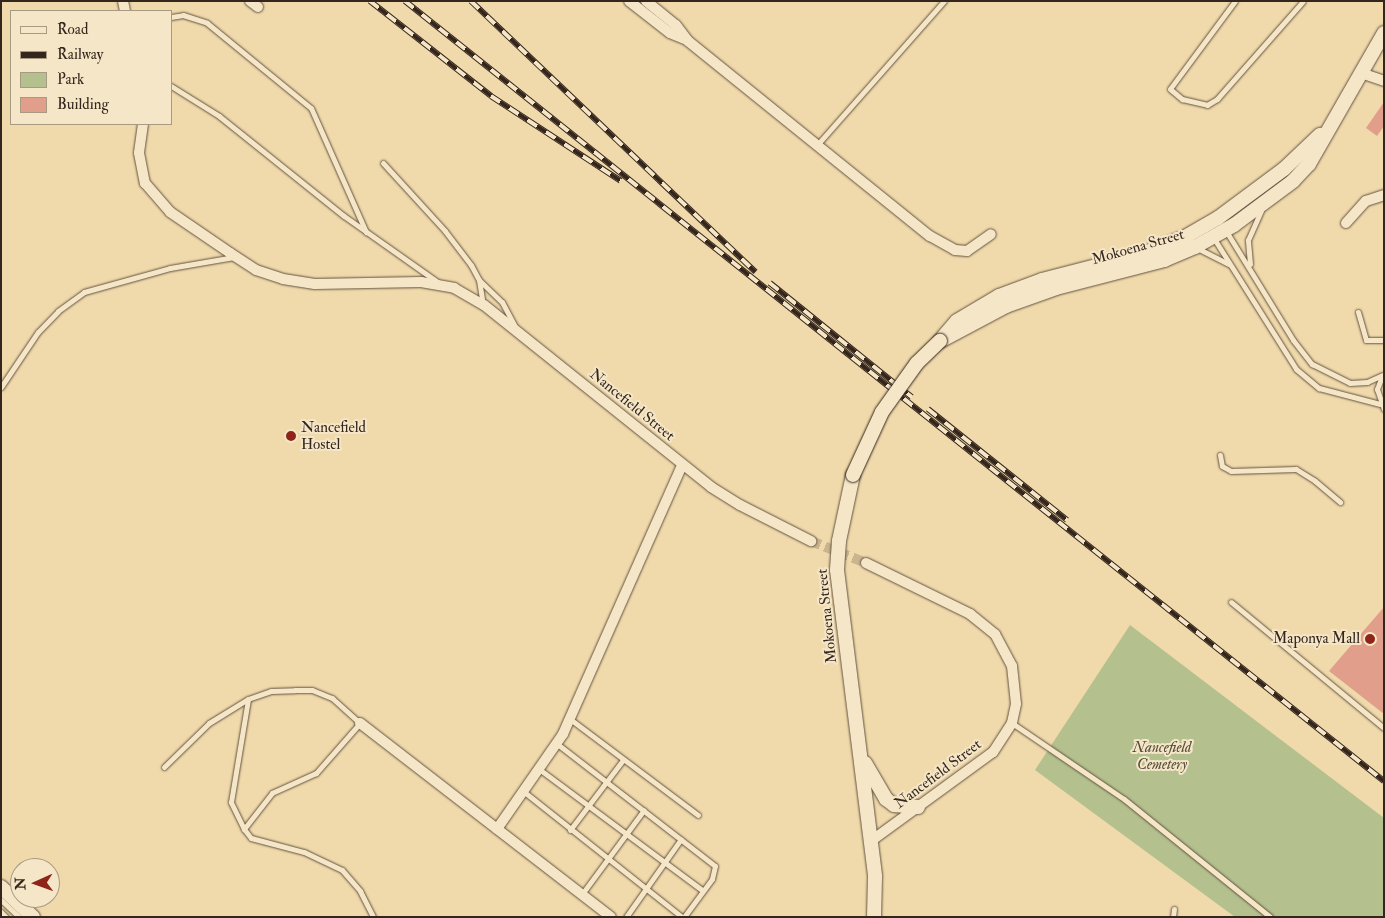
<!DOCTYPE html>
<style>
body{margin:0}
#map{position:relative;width:1385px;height:918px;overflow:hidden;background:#f0d9ab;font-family:"IM FELL Double Pica",serif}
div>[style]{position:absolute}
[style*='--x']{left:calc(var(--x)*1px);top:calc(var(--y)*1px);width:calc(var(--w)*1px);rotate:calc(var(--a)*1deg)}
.green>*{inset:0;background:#b4c08d}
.building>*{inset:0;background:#e09e8b}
.minor-tunnel>*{height:10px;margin-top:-5px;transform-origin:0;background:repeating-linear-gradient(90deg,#cab58e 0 10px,transparent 0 15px)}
.roads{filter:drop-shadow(0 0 1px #635340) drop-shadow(0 0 1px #635340)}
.service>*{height:5px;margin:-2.5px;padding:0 2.5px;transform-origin:2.5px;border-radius:2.5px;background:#f5e6c8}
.minor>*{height:10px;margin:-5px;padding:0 5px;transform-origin:5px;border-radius:5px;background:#f5e6c8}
.secondary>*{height:14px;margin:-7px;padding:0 7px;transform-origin:7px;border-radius:7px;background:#f5e6c8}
.rail>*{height:5.5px;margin-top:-2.75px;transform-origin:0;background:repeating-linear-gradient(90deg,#f5e6c8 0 11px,#34261c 0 22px);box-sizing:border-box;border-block:1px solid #34261c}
.bridges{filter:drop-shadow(0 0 1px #34261c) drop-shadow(0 0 1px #34261c)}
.secondary-bridge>*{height:14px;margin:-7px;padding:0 7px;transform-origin:7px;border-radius:7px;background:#f5e6c8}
.dots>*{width:14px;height:14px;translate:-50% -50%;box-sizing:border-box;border:2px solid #f5e6c8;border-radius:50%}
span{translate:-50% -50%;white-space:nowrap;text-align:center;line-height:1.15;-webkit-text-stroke:4px #f5e6c8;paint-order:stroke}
.street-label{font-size:15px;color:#34261c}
.poi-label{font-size:15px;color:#34261c}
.left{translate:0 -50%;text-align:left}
.right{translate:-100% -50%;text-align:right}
.park-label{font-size:15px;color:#544c38;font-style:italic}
.frame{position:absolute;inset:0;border:2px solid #34261c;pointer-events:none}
.legend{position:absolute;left:10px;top:10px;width:162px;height:115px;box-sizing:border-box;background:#f5e6c8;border:1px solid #a89983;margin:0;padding:6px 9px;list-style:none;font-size:15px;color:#34261c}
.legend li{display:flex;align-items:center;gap:10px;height:25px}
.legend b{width:25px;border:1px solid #a89983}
.north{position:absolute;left:10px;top:858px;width:50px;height:50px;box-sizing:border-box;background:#f5e6c8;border:1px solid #a89983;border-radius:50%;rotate:268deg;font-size:14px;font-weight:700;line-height:20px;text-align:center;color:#34261c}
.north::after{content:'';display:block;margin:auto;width:18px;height:22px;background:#8f2418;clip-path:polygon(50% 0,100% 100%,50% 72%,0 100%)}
</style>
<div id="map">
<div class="green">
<i style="clip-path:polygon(1130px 625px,1384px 818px,1384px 917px,1235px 917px,1035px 770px)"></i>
</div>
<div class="building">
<i style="clip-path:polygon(1384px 102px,1384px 126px,1377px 136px,1366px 128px)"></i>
<i style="clip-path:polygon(1384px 607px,1384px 714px,1329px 671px)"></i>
</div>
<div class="minor-tunnel">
<i style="--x:811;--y:541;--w:59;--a:21.8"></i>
</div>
<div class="roads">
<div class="service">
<i style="--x:1235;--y:1;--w:109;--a:126.5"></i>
<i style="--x:1170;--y:89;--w:16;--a:40"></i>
<i style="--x:1182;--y:99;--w:26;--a:13"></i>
<i style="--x:1207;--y:105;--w:12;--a:-31"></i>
<i style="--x:1217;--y:99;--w:130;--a:-48.7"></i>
<i style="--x:171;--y:17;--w:12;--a:-9"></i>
<i style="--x:183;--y:15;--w:25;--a:18"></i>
<i style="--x:207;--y:23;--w:134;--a:39.3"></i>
<i style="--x:311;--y:108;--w:136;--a:66.1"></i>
<i style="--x:171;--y:86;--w:57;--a:32"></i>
<i style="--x:219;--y:116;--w:160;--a:38.7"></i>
<i style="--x:344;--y:216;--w:116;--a:35.2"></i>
<i style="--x:817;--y:145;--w:192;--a:-48.6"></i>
<i style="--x:383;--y:163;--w:92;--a:47.6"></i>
<i style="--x:445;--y:231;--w:43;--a:52.6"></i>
<i style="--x:471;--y:265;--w:17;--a:62"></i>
<i style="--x:479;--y:280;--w:25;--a:81"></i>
<i style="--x:1226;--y:231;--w:128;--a:58.4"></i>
<i style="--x:1293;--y:340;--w:31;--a:52"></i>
<i style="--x:1312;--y:364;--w:42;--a:26.6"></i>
<i style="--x:1350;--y:383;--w:17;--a:-3"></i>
<i style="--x:1367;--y:382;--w:17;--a:-24"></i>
<i style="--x:1213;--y:237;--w:156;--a:57.8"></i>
<i style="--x:1296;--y:369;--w:30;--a:40"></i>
<i style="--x:1319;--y:388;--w:63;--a:14.7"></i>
<i style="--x:1197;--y:248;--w:36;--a:27"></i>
<i style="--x:1250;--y:264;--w:24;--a:-95"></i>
<i style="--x:1248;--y:240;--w:32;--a:-66"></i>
<i style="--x:479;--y:280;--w:32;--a:44"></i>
<i style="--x:502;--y:302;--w:27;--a:62"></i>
<i style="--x:1358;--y:312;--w:29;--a:74"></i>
<i style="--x:1366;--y:340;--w:18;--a:0"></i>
<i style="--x:1382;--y:376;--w:14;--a:111"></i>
<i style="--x:1377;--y:389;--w:21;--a:71"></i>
<i style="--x:1;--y:387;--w:66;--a:-56.1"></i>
<i style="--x:38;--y:332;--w:29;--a:-46"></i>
<i style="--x:58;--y:311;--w:32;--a:-36"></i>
<i style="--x:84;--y:292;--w:89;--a:-15.6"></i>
<i style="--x:170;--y:268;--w:65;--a:-9.8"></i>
<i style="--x:1220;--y:455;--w:11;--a:80"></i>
<i style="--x:1222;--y:466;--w:10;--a:29"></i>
<i style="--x:1231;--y:471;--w:65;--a:-1.8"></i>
<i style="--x:1296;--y:469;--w:22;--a:32"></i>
<i style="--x:1315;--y:481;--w:33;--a:40"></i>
<i style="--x:1231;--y:602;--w:198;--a:39.5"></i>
<i style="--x:570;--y:719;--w:160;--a:36.9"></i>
<i style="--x:1012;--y:723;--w:135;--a:34.2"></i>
<i style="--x:1124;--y:799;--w:188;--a:38.9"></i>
<i style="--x:556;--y:743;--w:201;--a:37.7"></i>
<i style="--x:715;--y:866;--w:13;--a:103"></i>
<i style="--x:712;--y:879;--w:47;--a:126.4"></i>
<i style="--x:164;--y:767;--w:63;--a:-44.4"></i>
<i style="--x:209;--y:723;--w:46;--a:-31.6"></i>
<i style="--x:248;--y:699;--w:24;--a:-19"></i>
<i style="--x:271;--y:691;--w:24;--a:-2"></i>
<i style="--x:295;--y:690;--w:17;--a:0"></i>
<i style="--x:312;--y:690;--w:22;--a:22"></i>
<i style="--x:332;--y:698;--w:38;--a:42"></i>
<i style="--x:360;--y:723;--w:67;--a:131.3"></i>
<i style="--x:316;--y:773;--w:48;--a:155.6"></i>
<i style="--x:272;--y:793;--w:46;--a:127.9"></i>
<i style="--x:244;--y:829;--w:11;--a:52"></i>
<i style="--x:251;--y:838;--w:55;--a:14.8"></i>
<i style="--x:304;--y:852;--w:42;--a:25.3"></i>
<i style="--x:342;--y:870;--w:28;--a:49"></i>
<i style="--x:360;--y:891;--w:29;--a:63"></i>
<i style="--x:539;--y:769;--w:204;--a:36.6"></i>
<i style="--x:523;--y:791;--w:203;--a:38.4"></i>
<i style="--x:244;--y:829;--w:30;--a:-116"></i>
<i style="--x:231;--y:802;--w:104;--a:-80.6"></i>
<i style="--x:570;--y:830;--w:88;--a:-52.9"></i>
<i style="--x:582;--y:894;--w:104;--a:-53.6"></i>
<i style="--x:1;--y:900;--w:25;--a:43"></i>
<i style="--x:1;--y:912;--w:7;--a:45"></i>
<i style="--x:626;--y:917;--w:95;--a:-54.8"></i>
<i style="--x:1173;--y:917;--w:8;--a:-83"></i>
</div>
<div class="minor">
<i style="--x:123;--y:1;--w:10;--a:79"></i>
<i style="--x:250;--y:1;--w:10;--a:37"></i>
<i style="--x:629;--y:1;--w:52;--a:38"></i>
<i style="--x:670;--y:33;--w:18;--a:22"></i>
<i style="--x:646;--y:1;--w:38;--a:39"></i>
<i style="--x:676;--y:25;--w:20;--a:53"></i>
<i style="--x:688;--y:41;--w:311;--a:38.9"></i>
<i style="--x:930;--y:236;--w:29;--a:29"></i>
<i style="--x:955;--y:250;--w:12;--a:5"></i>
<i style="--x:967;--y:251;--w:29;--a:-35"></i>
<i style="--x:1361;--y:73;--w:24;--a:19"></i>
<i style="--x:143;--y:124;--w:29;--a:98"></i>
<i style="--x:139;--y:153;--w:31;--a:79"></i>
<i style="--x:145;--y:183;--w:38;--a:49"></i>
<i style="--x:170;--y:212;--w:73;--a:34.3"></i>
<i style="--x:230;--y:253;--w:31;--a:33"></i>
<i style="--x:256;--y:270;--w:28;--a:18"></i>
<i style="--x:283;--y:279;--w:32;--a:9"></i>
<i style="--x:315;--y:284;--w:106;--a:-1.1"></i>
<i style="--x:421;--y:282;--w:34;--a:10"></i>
<i style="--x:454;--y:288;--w:34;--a:30"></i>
<i style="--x:484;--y:305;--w:291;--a:38.7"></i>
<i style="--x:711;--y:487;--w:34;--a:32"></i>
<i style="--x:740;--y:505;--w:80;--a:26.9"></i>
<i style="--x:1346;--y:223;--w:30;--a:-48"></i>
<i style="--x:1366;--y:201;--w:19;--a:-18"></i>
<i style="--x:866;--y:563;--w:116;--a:26.1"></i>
<i style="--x:970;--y:614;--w:32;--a:39"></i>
<i style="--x:995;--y:634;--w:36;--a:62"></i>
<i style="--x:1012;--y:666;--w:38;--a:84"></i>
<i style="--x:1016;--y:704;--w:19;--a:102"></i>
<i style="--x:1012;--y:723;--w:35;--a:123"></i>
<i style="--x:993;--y:752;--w:151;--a:143.9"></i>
<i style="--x:360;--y:723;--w:317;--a:37.7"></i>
<i style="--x:497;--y:829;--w:116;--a:-55.2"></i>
<i style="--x:563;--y:734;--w:293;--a:-66.1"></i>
</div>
<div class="secondary">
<i style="--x:943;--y:337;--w:21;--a:-49"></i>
<i style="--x:957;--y:321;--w:49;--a:-30.8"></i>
<i style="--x:999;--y:296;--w:46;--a:-20.4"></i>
<i style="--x:1042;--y:280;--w:104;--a:-14.4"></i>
<i style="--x:1143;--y:254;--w:45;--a:-22"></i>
<i style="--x:1185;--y:237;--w:38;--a:-30"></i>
<i style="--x:1218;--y:218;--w:82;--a:-36.6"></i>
<i style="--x:1284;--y:169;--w:50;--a:-43.4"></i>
<i style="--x:940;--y:341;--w:75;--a:-27.9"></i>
<i style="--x:1006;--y:306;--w:53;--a:-19.8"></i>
<i style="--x:1056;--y:288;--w:112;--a:-14.5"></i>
<i style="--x:1164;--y:260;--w:34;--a:-23"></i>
<i style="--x:1195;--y:247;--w:45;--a:-29.4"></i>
<i style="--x:1234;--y:225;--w:74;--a:-36.7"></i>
<i style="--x:1293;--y:181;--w:23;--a:-47"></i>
<i style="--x:1309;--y:164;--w:151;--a:-60.2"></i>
<i style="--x:853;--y:475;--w:67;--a:102"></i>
<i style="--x:839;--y:541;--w:29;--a:94"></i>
<i style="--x:837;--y:570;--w:309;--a:82.9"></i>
<i style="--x:875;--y:877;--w:40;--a:91.4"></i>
<i style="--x:865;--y:763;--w:42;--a:59.7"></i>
<i style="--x:886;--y:799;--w:10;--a:37"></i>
<i style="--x:894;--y:805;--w:24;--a:5"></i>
<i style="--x:1;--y:887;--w:44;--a:43.2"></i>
</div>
</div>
<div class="rail">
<i style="--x:370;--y:1;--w:154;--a:38.1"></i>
<i style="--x:491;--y:96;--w:155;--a:33.2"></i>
<i style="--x:405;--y:1;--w:1252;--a:38.55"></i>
<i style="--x:471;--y:1;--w:393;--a:43.6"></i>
<i style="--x:770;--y:283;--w:182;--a:38.8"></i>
<i style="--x:928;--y:409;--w:178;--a:38.6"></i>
</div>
<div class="bridges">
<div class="secondary-bridge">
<i style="--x:853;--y:475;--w:69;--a:-65.3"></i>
<i style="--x:882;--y:412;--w:60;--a:-54.5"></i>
<i style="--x:917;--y:363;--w:32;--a:-44"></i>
</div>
</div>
<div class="dots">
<i style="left:291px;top:436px;background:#8f2418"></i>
<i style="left:1370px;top:639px;background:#8f2418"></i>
</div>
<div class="street-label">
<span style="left:1138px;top:247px;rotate:-16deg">Mokoena Street</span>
<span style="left:632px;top:405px;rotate:39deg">Nancefield Street</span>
<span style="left:827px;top:616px;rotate:-96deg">Mokoena Street</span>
<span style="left:938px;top:774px;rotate:-37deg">Nancefield Street</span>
</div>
<div class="poi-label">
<span class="left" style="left:301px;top:436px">Nancefield<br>Hostel</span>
<span class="right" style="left:1360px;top:639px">Maponya Mall</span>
</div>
<div class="park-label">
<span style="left:1162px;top:756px">Nancefield<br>Cemetery</span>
</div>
<div class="frame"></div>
<ul class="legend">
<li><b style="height:6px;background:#f5e6c8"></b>Road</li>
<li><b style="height:6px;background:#34261c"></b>Railway</li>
<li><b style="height:14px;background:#b4c08d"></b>Park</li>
<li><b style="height:14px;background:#e09e8b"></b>Building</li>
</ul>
<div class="north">N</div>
</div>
